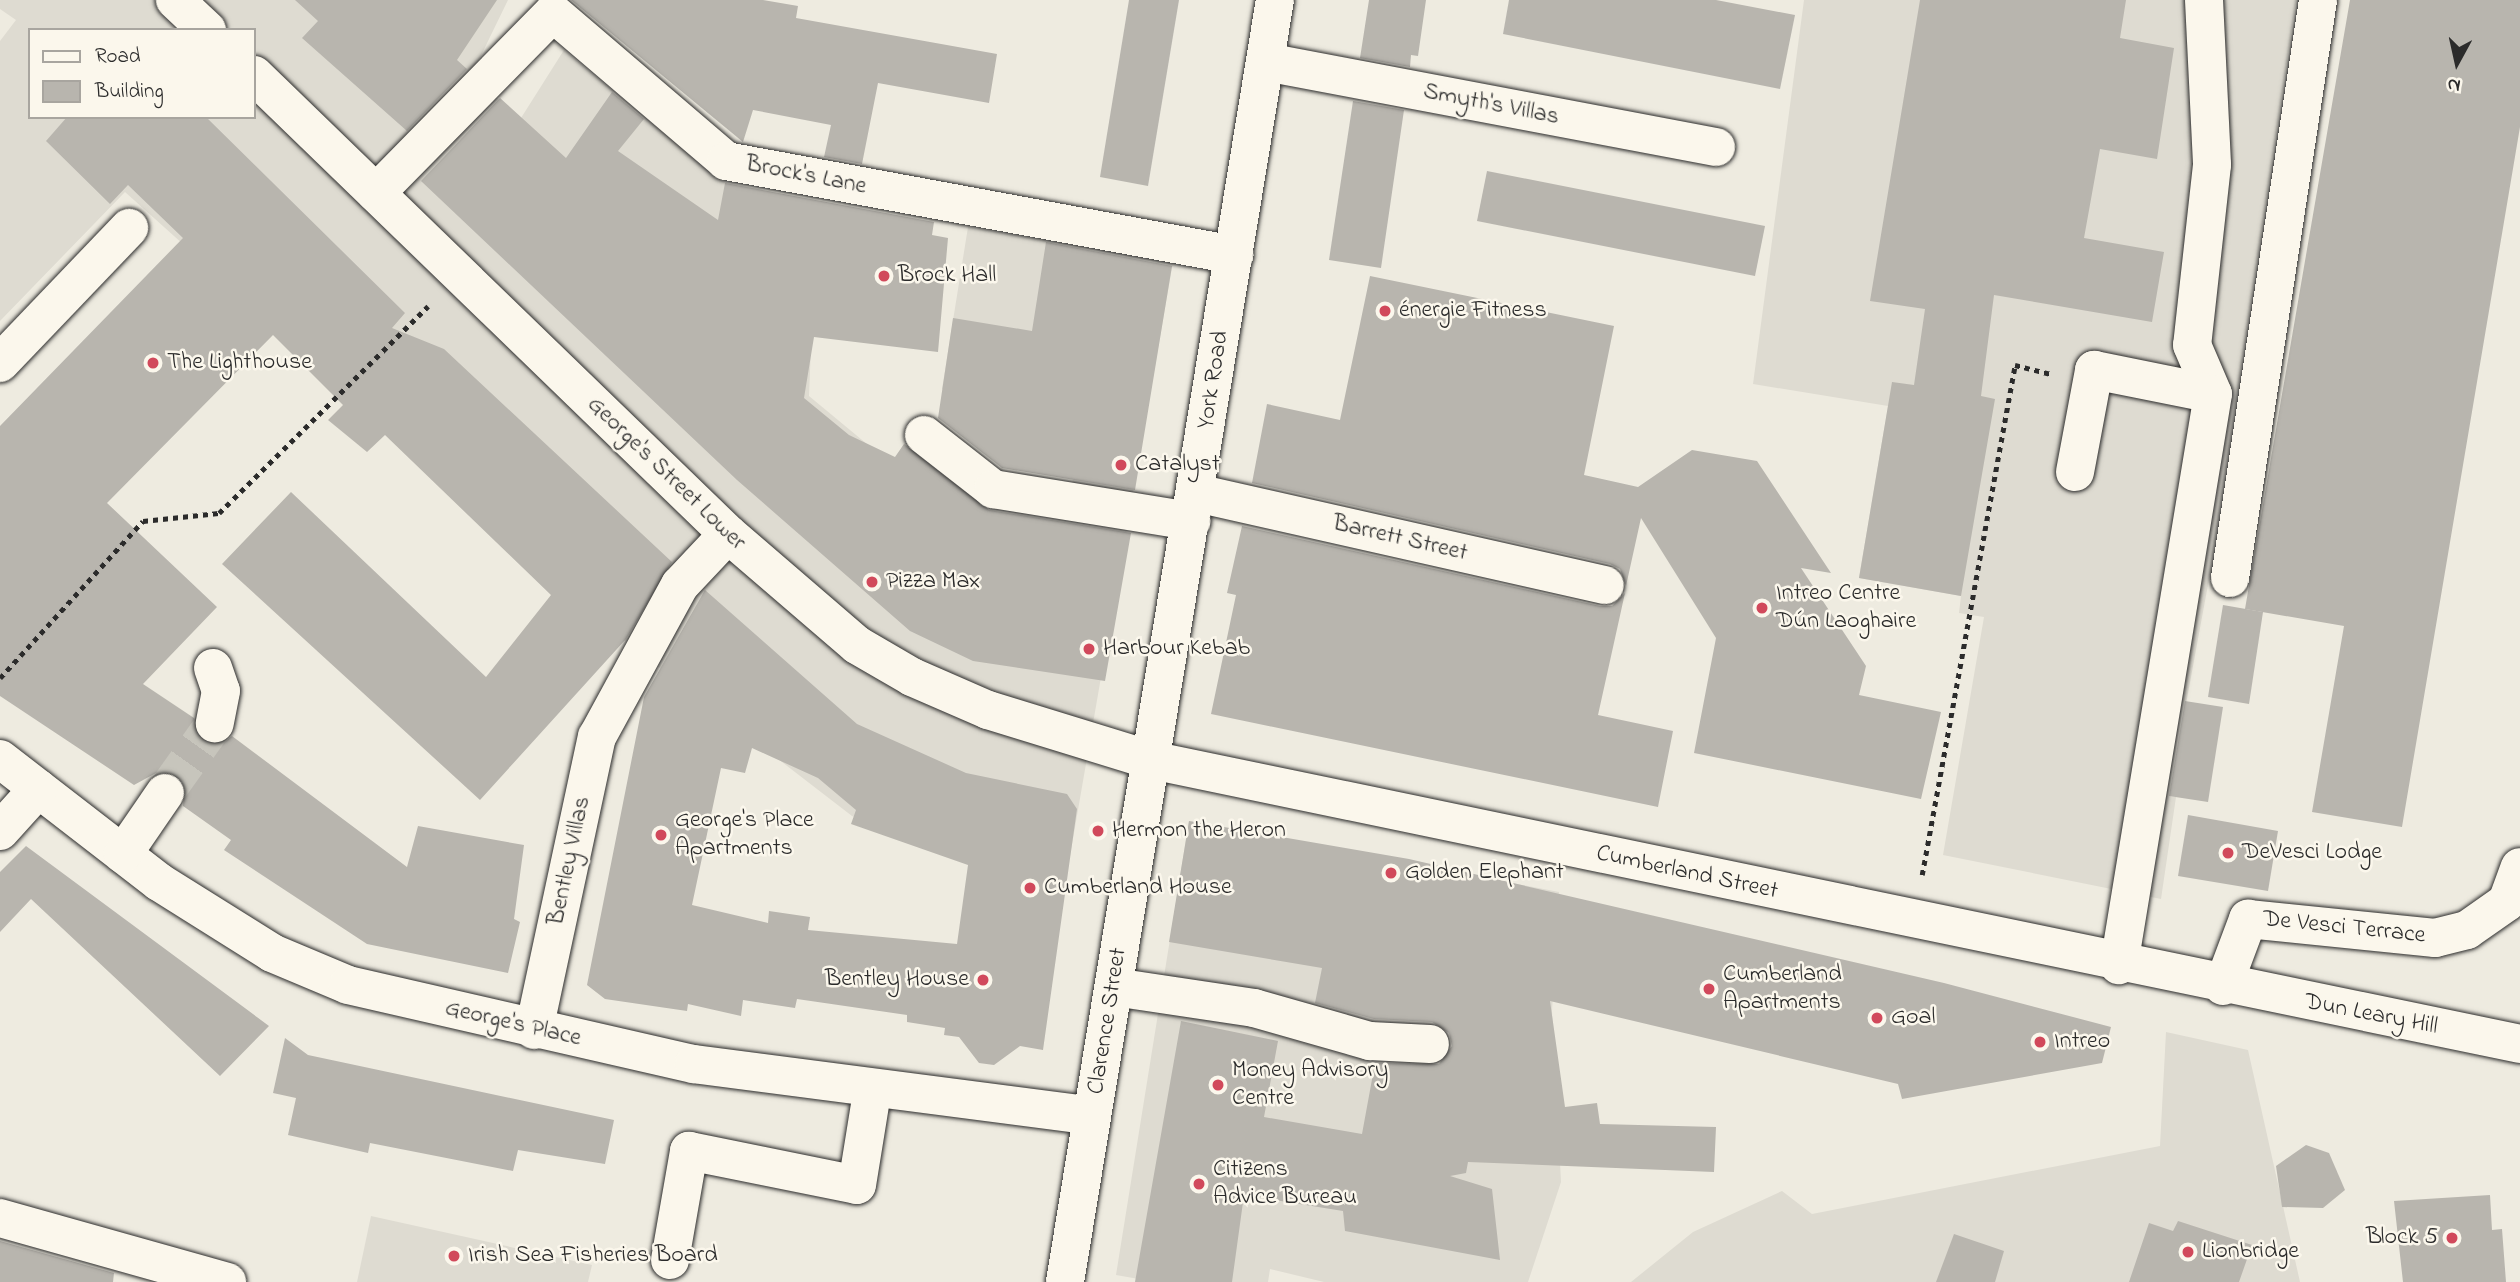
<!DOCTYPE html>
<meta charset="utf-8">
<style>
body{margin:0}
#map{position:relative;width:2520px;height:1282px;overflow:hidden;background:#eeebe0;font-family:"Indie Flower",sans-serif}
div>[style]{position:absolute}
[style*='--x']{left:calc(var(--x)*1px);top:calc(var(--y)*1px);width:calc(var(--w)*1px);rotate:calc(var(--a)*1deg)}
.built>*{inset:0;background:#dedbd1}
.building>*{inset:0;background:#b8b5ae}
.minor-tunnel>*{height:38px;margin-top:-19px;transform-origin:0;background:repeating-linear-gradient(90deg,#c7c5bc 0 38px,transparent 0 57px)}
.path>*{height:4.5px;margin-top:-2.25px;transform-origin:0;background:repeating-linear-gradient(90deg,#2b2b2b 0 5px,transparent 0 10px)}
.roads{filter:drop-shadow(0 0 2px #2b2b2b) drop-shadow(0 0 2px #2b2b2b)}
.minor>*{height:38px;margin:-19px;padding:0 19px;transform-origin:19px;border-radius:19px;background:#fbf7ec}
.major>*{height:38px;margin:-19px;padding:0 19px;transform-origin:19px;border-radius:19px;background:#fbf7ec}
.dots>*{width:19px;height:19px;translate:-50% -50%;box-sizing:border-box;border:4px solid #fbf7ec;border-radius:50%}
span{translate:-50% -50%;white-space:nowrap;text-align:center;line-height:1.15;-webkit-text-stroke:5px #fbf7ec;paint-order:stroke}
.street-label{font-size:24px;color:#2b2b2b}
.poi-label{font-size:24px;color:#2b2b2b}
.left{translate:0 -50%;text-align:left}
.right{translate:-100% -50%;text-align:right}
.legend{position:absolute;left:28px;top:28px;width:228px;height:91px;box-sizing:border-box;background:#fbf7ec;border:2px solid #a8a59f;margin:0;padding:9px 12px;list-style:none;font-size:21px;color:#2b2b2b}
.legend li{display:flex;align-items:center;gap:14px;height:35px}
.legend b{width:35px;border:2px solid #a8a59f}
.north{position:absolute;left:2422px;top:28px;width:70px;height:70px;-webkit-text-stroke:5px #fbf7ec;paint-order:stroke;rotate:188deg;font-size:19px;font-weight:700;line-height:28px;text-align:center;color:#2b2b2b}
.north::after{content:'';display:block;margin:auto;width:24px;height:32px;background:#2b2b2b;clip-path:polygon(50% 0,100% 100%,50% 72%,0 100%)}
</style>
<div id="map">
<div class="built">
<i style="clip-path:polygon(evenodd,0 0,508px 0,471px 76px,521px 118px,564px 50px,722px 181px,836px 206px,811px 346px,809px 396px,891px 464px,922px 417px,997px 478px,1071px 491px,1084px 412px,942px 389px,968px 227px,1173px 262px,1070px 856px,922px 843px,852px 816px,625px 641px,125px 192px,0 321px,0 41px,16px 20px,0 9px,0 0,30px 30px,254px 30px,254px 117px,30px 117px,30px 30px)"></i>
<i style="clip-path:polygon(1804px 0,2296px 0,2210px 574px,2169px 796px,2176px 797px,2161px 899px,1943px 855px,1984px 617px,1959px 613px,1961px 596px,1859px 578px,1888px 406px,1753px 384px)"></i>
<i style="clip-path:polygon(1189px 821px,1559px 892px,1552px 1011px,1561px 1182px,1528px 1282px,1324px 1282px,1270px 1269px,1268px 1282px,1156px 1282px,1116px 1275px)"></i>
<i style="clip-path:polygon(2166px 1032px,2248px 1050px,2300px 1282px,1631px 1282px,1693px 1232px,1782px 1191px,1812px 1214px,2160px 1146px)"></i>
<i style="clip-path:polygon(371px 1216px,592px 1265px,588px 1282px,357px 1282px)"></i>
</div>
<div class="building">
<i style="clip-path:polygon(295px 0,497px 0,457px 60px,467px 69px,407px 131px,302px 38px,318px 21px)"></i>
<i style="clip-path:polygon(571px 0,763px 0,798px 6px,796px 18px,997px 54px,989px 103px,878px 83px,862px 164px,824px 157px,831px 125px,753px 110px,743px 142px)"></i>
<i style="clip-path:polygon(1129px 0,1179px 0,1148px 186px,1100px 177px)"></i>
<i style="clip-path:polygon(1369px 0,1426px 0,1418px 56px,1411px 55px,1410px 67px,1360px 58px)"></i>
<i style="clip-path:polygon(1509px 0,1716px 0,1795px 15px,1780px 89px,1503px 34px)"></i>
<i style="clip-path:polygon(1920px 0,2126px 0,2120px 38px,2174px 48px,2157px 159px,2100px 149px,2084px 238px,2164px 252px,2152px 322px,1994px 295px,1981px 396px,1995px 399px,1961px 596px,1859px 578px,1892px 382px,1914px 385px,1925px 309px,1870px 301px)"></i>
<i style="clip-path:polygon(2350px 0,2520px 0,2520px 127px,2402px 827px,2312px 812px,2344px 626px,2245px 609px)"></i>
<i style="clip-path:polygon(612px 92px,644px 119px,618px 151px,718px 220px,725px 183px,934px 222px,932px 235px,948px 238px,938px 352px,814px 337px,804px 398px,849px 435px,895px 457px,904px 444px,989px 510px,1131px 533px,1105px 681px,973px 661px,910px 631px,737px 480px,421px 181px,500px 98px,566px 158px)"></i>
<i style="clip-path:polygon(1353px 101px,1404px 110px,1381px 268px,1329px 260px)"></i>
<i style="clip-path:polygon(67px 117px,206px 117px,405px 313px,392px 328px,444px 349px,672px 562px,626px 639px,480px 800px,222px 564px,291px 492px,486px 677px,551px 595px,385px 435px,367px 452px,328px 420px,343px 405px,273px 335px,107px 503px,217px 607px,143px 684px,194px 718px,201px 740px,222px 744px,232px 736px,407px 867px,418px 826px,524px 845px,514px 919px,520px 922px,508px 973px,367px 944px,224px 850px,231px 840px,183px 806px,185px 784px,177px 775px,156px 773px,134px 785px,0 696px,0 426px,183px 238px,128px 185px,110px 204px,46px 141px)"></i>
<i style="clip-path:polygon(1487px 171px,1765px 226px,1755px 276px,1477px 221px)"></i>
<i style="clip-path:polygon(1046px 242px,1172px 266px,1135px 490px,1002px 468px,938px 418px,953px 318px,1032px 331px)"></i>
<i style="clip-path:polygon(1370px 276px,1614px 326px,1584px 475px,1638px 487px,1692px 450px,1757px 461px,1831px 573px,1801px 568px,1866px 666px,1859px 695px,1941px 712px,1921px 799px,1694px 753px,1716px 638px,1641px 518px,1626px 586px,1620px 569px,1610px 564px,1252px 483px,1267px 404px,1340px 420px)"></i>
<i style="clip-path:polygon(1242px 526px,1600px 606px,1612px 606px,1625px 593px,1598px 715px,1673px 731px,1658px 807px,1211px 714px,1236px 595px,1227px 593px)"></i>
<i style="clip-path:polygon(evenodd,705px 590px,857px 724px,966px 773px,1067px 794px,1077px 809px,1043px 1050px,1020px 1046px,994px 1065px,979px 1063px,959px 1037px,944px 1035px,945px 1028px,907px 1022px,907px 1015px,797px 999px,795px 1008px,743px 1000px,741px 1016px,688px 1004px,687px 1011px,605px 999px,587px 985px,644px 697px,705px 590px,752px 748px,818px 778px,856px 810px,851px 824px,968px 865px,957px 944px,808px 930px,810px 917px,769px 911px,768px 923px,692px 905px,721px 768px,745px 773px,752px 748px)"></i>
<i style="clip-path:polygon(2223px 605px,2263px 612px,2249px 704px,2208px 697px)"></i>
<i style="clip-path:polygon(2185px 701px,2223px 707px,2208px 802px,2169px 796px)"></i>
<i style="clip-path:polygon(2188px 815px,2278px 831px,2268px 891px,2178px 876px)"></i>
<i style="clip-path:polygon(1189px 821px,1409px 859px,1944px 983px,2111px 1027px,2102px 1063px,1902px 1099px,1898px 1084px,1550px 1001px,1565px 1107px,1597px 1103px,1600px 1124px,1716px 1127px,1714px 1172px,1468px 1162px,1466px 1173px,1450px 1176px,1492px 1189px,1500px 1260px,1345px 1231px,1343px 1211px,1244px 1195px,1232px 1282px,1135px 1282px,1181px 1021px,1278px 1041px,1264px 1117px,1362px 1134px,1375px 1063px,1439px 1064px,1452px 1046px,1449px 1033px,1432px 1022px,1374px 1019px,1315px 1003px,1322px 968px,1169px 942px)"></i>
<i style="clip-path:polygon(26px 846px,269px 1026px,220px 1076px,31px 899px,0 932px,0 872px)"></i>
<i style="clip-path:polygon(285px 1038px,308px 1055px,614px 1120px,605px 1164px,518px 1150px,513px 1171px,370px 1143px,368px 1153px,288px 1135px,296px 1098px,273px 1093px)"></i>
<i style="clip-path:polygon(2306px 1145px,2329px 1153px,2345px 1190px,2323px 1208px,2282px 1207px,2276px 1166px)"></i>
<i style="clip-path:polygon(2490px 1195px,2492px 1230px,2502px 1229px,2506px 1282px,2403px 1282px,2394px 1201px)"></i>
<i style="clip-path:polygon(2178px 1221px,2252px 1245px,2239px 1282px,2129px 1282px,2149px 1223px,2173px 1231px)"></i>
<i style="clip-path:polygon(1954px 1234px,2004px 1251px,1995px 1282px,1936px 1282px)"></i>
<i style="clip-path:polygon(0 1241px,114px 1273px,113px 1282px,0 1282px)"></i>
</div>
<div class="minor-tunnel">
<i style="--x:165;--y:793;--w:86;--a:-54.5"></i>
</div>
<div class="path">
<i style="--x:0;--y:678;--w:212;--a:-47.7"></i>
<i style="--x:143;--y:521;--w:76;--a:-6"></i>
<i style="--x:219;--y:513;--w:294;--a:-44.7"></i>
<i style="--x:1922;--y:875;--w:518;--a:-79.67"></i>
<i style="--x:2015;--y:365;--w:36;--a:14"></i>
</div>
<div class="roads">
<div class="minor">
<i style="--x:175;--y:0;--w:44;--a:43.2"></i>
<i style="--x:2204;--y:0;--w:165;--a:87.2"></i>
<i style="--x:2212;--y:165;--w:181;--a:96.3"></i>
<i style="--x:2192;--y:345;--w:53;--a:66.8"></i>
<i style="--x:1266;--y:62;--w:458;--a:10.7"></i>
<i style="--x:254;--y:75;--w:660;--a:44.08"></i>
<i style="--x:728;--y:534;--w:170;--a:40.7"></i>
<i style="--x:857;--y:645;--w:64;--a:30.2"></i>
<i style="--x:912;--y:677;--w:83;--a:23.5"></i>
<i style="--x:988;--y:710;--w:170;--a:17.1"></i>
<i style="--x:376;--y:193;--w:252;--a:-45.5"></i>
<i style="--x:553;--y:13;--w:228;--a:40.5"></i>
<i style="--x:726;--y:161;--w:517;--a:10.48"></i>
<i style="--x:0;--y:363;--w:187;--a:-46.3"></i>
<i style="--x:924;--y:435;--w:88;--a:38"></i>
<i style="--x:993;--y:489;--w:201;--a:9.2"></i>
<i style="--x:2075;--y:472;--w:104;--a:-79.4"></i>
<i style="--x:2094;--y:370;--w:121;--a:11.4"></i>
<i style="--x:2213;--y:394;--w:579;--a:99.35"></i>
<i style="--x:1196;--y:493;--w:419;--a:12.7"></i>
<i style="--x:2230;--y:578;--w:585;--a:-81.34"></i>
<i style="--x:213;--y:668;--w:24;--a:71"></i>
<i style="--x:221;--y:691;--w:33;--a:101"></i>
<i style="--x:0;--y:759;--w:201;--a:37.7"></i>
<i style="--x:159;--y:882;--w:133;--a:32.1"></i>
<i style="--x:272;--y:953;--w:82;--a:22.8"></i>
<i style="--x:348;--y:985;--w:355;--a:12.9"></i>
<i style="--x:694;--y:1064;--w:401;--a:7.4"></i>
<i style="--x:0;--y:831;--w:57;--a:-47.9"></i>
<i style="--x:123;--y:854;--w:74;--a:-55.5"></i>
<i style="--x:2223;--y:986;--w:72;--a:-69.5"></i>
<i style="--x:2248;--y:919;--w:188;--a:5.8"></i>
<i style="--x:2435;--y:938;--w:33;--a:-14"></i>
<i style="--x:2467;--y:930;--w:49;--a:-35"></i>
<i style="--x:2507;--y:902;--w:37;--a:-70"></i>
<i style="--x:1114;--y:987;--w:142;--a:8.5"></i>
<i style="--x:1254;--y:1008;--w:121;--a:15.9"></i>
<i style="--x:1370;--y:1041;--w:60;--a:2.9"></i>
<i style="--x:534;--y:1030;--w:300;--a:-77.9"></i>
<i style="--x:597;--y:737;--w:173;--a:-61.4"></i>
<i style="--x:680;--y:585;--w:70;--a:-46.7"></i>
<i style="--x:0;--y:1218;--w:236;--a:15.7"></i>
<i style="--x:670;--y:1260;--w:111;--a:-80.1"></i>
<i style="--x:689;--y:1151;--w:171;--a:11.4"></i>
<i style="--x:857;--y:1185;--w:94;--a:-80.8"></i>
</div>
<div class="major">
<i style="--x:1151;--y:760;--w:1398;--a:11.72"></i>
<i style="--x:1065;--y:1282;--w:1299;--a:-80.7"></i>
</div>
</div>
<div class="dots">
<i style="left:884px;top:276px;background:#d1495b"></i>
<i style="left:1385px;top:311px;background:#d1495b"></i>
<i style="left:153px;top:363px;background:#d1495b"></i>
<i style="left:1121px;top:465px;background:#d1495b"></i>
<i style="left:872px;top:582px;background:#d1495b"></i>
<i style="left:1762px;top:608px;background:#d1495b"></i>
<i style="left:1089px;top:649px;background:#d1495b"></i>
<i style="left:1098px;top:831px;background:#d1495b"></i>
<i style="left:661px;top:835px;background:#d1495b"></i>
<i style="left:2228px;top:853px;background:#d1495b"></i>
<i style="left:1391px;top:873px;background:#d1495b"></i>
<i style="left:1030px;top:888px;background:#d1495b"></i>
<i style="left:983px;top:980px;background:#d1495b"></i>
<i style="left:1709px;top:989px;background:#d1495b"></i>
<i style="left:1877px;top:1018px;background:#d1495b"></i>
<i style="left:2040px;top:1042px;background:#d1495b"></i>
<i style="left:1218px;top:1085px;background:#d1495b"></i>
<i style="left:1199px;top:1184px;background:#d1495b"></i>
<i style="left:2452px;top:1238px;background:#d1495b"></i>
<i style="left:2188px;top:1252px;background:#d1495b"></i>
<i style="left:454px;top:1256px;background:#d1495b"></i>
</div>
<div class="street-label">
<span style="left:1491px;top:105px;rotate:11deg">Smyth's Villas</span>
<span style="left:806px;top:176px;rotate:11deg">Brock's Lane</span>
<span style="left:1214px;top:380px;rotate:-81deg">York Road</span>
<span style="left:666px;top:474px;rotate:44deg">George's Street Lower</span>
<span style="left:1400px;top:539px;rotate:13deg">Barrett Street</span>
<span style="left:570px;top:861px;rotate:-78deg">Bentley Villas</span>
<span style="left:1687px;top:873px;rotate:12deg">Cumberland Street</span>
<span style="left:2344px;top:928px;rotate:6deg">De Vesci Terrace</span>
<span style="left:2371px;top:1015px;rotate:11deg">Dun Leary Hill</span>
<span style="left:1108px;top:1021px;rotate:-81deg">Clarence Street</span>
<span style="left:513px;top:1024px;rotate:13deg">George's Place</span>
</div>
<div class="poi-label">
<span class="left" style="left:898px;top:276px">Brock Hall</span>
<span class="left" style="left:1399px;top:311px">énergie Fitness</span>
<span class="left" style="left:167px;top:363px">The Lighthouse</span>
<span class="left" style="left:1135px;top:465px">Catalyst</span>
<span class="left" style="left:886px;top:582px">Pizza Max</span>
<span class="left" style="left:1776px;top:608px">Intreo Centre<br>Dún Laoghaire</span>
<span class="left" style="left:1103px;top:649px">Harbour Kebab</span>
<span class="left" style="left:675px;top:835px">George's Place<br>Apartments</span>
<span class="left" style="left:1112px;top:831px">Hermon the Heron</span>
<span class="left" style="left:2242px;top:853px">DeVesci Lodge</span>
<span class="left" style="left:1405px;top:873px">Golden Elephant</span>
<span class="left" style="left:1044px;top:888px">Cumberland House</span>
<span class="left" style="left:1723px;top:989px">Cumberland<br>Apartments</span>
<span class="right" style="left:969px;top:980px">Bentley House</span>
<span class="left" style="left:1891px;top:1018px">Goal</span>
<span class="left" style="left:2054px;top:1042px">Intreo</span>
<span class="left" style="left:1232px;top:1085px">Money Advisory<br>Centre</span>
<span class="left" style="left:1213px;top:1184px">Citizens<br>Advice Bureau</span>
<span class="right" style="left:2438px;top:1238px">Block 5</span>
<span class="left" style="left:2202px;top:1252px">Lionbridge</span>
<span class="left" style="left:468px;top:1256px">Irish Sea Fisheries Board</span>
</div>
<ul class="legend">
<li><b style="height:9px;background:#fbf7ec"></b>Road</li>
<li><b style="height:19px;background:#b8b5ae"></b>Building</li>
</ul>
<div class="north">N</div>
</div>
